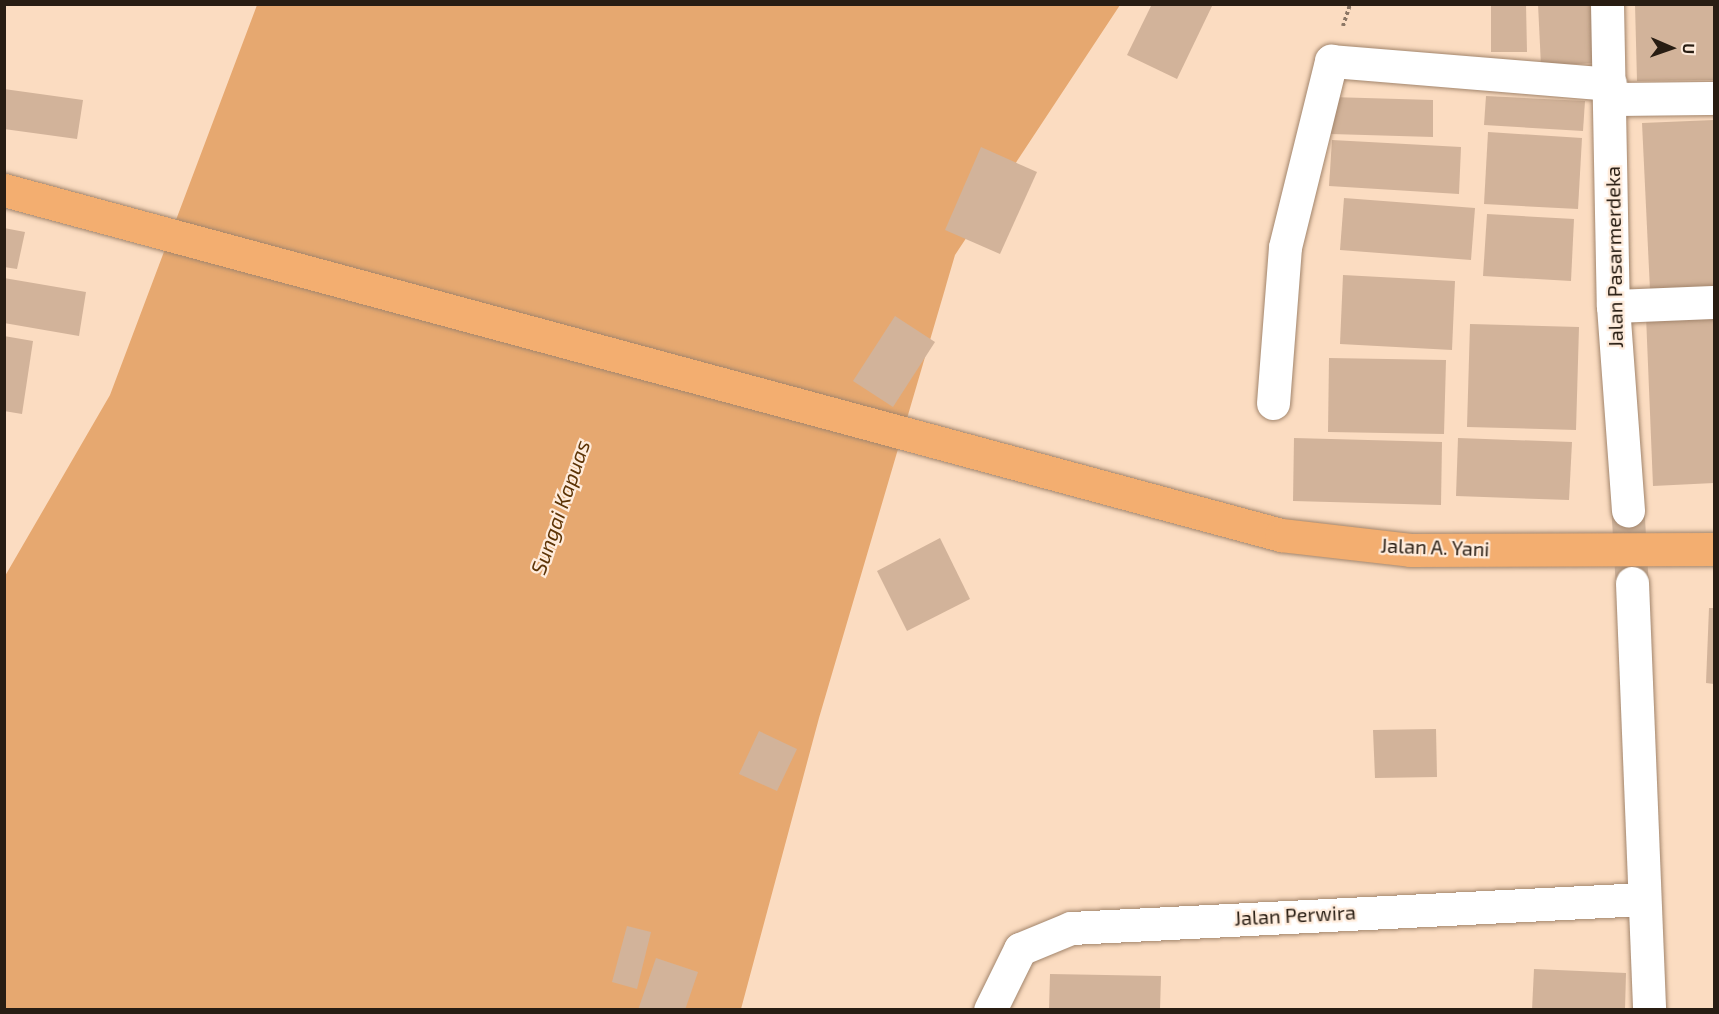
<!DOCTYPE html>
<style>
body{margin:0}
#map{position:relative;width:1719px;height:1014px;overflow:hidden;background:#fbdcc1;font-family:"Exo 2",sans-serif}
div>[style]{position:absolute}
[style*='--x']{left:calc(var(--x)*1px);top:calc(var(--y)*1px);width:calc(var(--w)*1px);rotate:calc(var(--a)*1deg)}
.water>*{inset:0;background:#e6a870}
.building>*{inset:0;background:#d2b39a}
.street-tunnel>*{height:33px;margin-top:-16.5px;transform-origin:0;background:repeating-linear-gradient(90deg,#d1b69e 0 33px,transparent 0 49px)}
.path>*{height:4px;margin-top:-2px;transform-origin:0;background:repeating-linear-gradient(90deg,#8b7765 0 3px,transparent 0 6px)}
.roads{filter:drop-shadow(0 0 2px #a2856c) drop-shadow(0 0 2px #a2856c)}
.street>*{height:33px;margin:-16.5px;padding:0 16.5px;transform-origin:16.5px;border-radius:16.5px;background:#fff}
.highway>*{height:33px;margin:-16.5px;padding:0 16.5px;transform-origin:16.5px;border-radius:16.5px;background:#f3ae70}
span{translate:-50% -50%;white-space:nowrap;text-align:center;line-height:1.15;-webkit-text-stroke:4.5px #ffecdc;paint-order:stroke}
.street-label{font-size:20px;color:#281d13}
.water-label{font-size:21px;color:#5d3406;font-style:italic}
.frame{position:absolute;inset:0;border:6px solid #281d13;pointer-events:none}
.north{position:absolute;left:1641px;top:18px;width:60px;height:60px;-webkit-text-stroke:4px #ffecdc;paint-order:stroke;rotate:92deg;font-size:16px;font-weight:700;line-height:24px;text-align:center;color:#281d13}
.north::after{content:'';display:block;margin:auto;width:21px;height:27px;background:#281d13;clip-path:polygon(50% 0,100% 100%,50% 72%,0 100%)}
</style>
<div id="map">
<div class="water">
<i style="clip-path:polygon(257px 5px,1120px 5px,955px 255px,819px 718px,741px 1009px,5px 1010px,5px 576px,110px 395px)"></i>
</div>
<div class="building">
<i style="clip-path:polygon(1152px 4px,1213px 4px,1177px 79px,1127px 55px)"></i>
<i style="clip-path:polygon(1491px 4px,1526px 4px,1527px 52px,1491px 52px)"></i>
<i style="clip-path:polygon(1538px 4px,1591px 4px,1595px 63px,1541px 66px)"></i>
<i style="clip-path:polygon(1635px 4px,1714px 4px,1714px 80px,1637px 81px)"></i>
<i style="clip-path:polygon(4px 89px,83px 100px,77px 139px,4px 129px)"></i>
<i style="clip-path:polygon(1486px 96px,1585px 101px,1583px 131px,1484px 125px)"></i>
<i style="clip-path:polygon(1331px 97px,1433px 100px,1433px 137px,1331px 134px)"></i>
<i style="clip-path:polygon(1714px 120px,1714px 287px,1650px 290px,1642px 123px)"></i>
<i style="clip-path:polygon(1488px 132px,1582px 138px,1578px 209px,1484px 204px)"></i>
<i style="clip-path:polygon(1332px 140px,1461px 147px,1459px 194px,1329px 186px)"></i>
<i style="clip-path:polygon(981px 147px,1037px 172px,1000px 254px,945px 230px)"></i>
<i style="clip-path:polygon(1344px 198px,1475px 208px,1471px 260px,1340px 250px)"></i>
<i style="clip-path:polygon(1487px 214px,1574px 219px,1571px 281px,1483px 276px)"></i>
<i style="clip-path:polygon(4px 228px,25px 232px,17px 269px,4px 267px)"></i>
<i style="clip-path:polygon(1343px 275px,1455px 281px,1452px 350px,1340px 344px)"></i>
<i style="clip-path:polygon(4px 278px,86px 292px,79px 336px,4px 323px)"></i>
<i style="clip-path:polygon(1714px 313px,1714px 483px,1653px 486px,1646px 316px)"></i>
<i style="clip-path:polygon(895px 316px,935px 342px,893px 407px,853px 381px)"></i>
<i style="clip-path:polygon(1470px 324px,1579px 327px,1576px 430px,1467px 427px)"></i>
<i style="clip-path:polygon(4px 336px,33px 341px,22px 414px,4px 411px)"></i>
<i style="clip-path:polygon(1329px 358px,1446px 360px,1444px 434px,1328px 432px)"></i>
<i style="clip-path:polygon(1294px 438px,1442px 442px,1441px 505px,1293px 501px)"></i>
<i style="clip-path:polygon(1458px 438px,1572px 442px,1569px 500px,1456px 496px)"></i>
<i style="clip-path:polygon(940px 538px,970px 599px,907px 631px,877px 571px)"></i>
<i style="clip-path:polygon(1709px 608px,1714px 608px,1714px 684px,1706px 683px)"></i>
<i style="clip-path:polygon(1436px 729px,1437px 777px,1375px 778px,1373px 730px)"></i>
<i style="clip-path:polygon(759px 731px,797px 749px,777px 791px,739px 774px)"></i>
<i style="clip-path:polygon(627px 926px,651px 932px,637px 989px,612px 982px)"></i>
<i style="clip-path:polygon(656px 958px,698px 972px,685px 1010px,638px 1010px)"></i>
<i style="clip-path:polygon(1534px 969px,1626px 973px,1625px 1010px,1532px 1010px)"></i>
<i style="clip-path:polygon(1050px 974px,1161px 976px,1160px 1010px,1049px 1010px)"></i>
</div>
<div class="street-tunnel">
<i style="--x:1628;--y:510;--w:69;--a:86.7"></i>
</div>
<div class="path">
<i style="--x:1343;--y:26;--w:23;--a:-72"></i>
</div>
<div class="roads">
<div class="street">
<i style="--x:1607;--y:4;--w:302;--a:88.9"></i>
<i style="--x:1613;--y:306;--w:205;--a:85.8"></i>
<i style="--x:1611;--y:99;--w:103;--a:-0.6"></i>
<i style="--x:1613;--y:306;--w:101;--a:-2.3"></i>
<i style="--x:1273;--y:403;--w:156;--a:-85.6"></i>
<i style="--x:1285;--y:247;--w:192;--a:-76.1"></i>
<i style="--x:1331;--y:61;--w:280;--a:4.7"></i>
<i style="--x:1632;--y:583;--w:427;--a:87.7"></i>
<i style="--x:990;--y:1010;--w:68;--a:-63.8"></i>
<i style="--x:1020;--y:949;--w:55;--a:-22.4"></i>
<i style="--x:1071;--y:928;--w:573;--a:-2.9"></i>
</div>
<div class="highway">
<i style="--x:4;--y:190;--w:1323;--a:15.12"></i>
<i style="--x:1281;--y:535;--w:130;--a:6.6"></i>
<i style="--x:1410;--y:550;--w:304;--a:-0.2"></i>
</div>
</div>
<div class="street-label">
<span style="left:1614px;top:257px;rotate:-91deg">Jalan Pasarmerdeka</span>
<span style="left:1435px;top:547px;rotate:2deg">Jalan A. Yani</span>
<span style="left:1295px;top:915px;rotate:-3deg">Jalan Perwira</span>
</div>
<div class="water-label">
<span style="left:560px;top:507px;rotate:-71deg">Sungai Kapuas</span>
</div>
<div class="frame"></div>
<div class="north">U</div>
</div>
